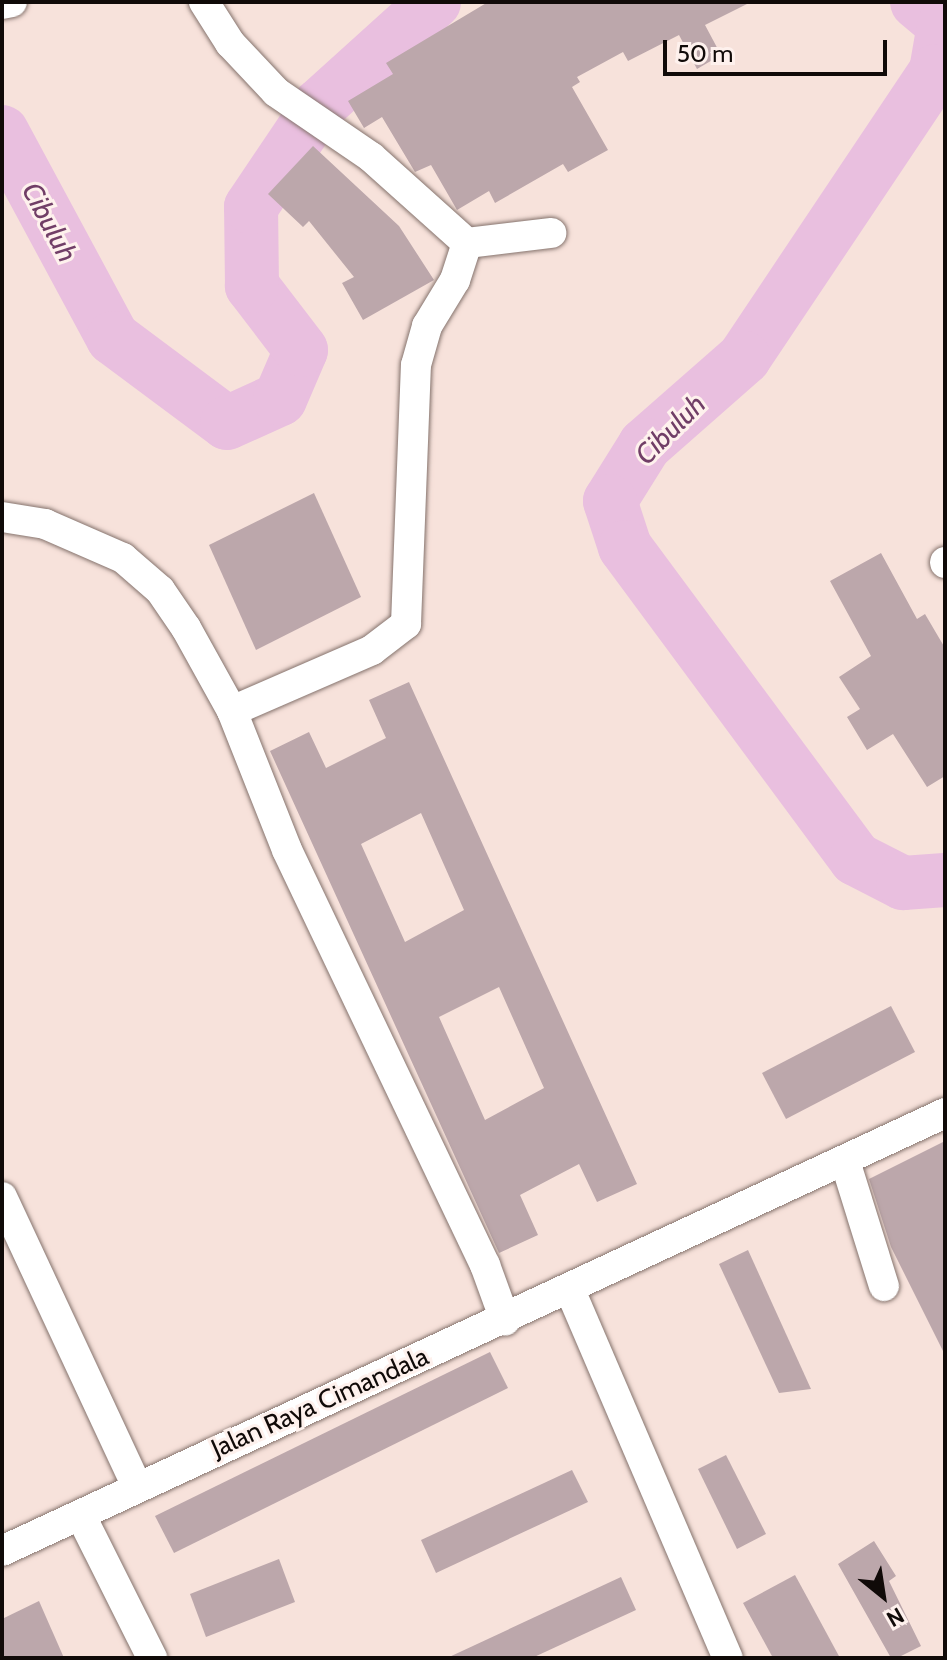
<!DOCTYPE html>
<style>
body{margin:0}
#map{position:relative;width:947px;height:1660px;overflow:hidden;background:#f7e2db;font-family:Cabin,sans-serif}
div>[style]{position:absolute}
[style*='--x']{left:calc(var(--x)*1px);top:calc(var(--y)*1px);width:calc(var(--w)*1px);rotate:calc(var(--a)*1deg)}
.river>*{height:54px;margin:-27px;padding:0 27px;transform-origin:27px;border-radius:27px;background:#e9bfdf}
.building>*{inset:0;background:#bca7ab}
.roads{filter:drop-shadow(0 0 2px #85736d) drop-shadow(0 0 2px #85736d)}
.minor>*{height:30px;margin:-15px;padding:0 15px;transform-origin:15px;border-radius:15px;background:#fff}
span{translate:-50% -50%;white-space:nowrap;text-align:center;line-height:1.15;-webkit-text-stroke:6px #fef1ed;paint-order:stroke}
.street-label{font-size:26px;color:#100a08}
.water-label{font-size:28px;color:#713e67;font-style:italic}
.frame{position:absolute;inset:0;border:4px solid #100a08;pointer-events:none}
.north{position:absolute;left:843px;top:1556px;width:80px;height:80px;-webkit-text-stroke:6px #fef1ed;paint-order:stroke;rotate:150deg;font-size:22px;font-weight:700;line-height:32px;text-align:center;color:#100a08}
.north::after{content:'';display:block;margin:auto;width:28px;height:36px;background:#100a08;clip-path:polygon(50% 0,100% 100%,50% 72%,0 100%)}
.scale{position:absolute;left:663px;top:40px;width:224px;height:36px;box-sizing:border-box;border:4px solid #100a08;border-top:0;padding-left:10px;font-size:24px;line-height:28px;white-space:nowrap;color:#100a08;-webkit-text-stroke:6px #fef1ed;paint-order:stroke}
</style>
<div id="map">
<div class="river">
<i style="--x:917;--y:2;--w:35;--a:40"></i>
<i style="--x:944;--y:25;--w:47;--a:99.9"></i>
<i style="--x:936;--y:71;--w:345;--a:123.8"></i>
<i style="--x:744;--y:358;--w:132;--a:138.7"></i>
<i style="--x:645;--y:445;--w:66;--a:122"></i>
<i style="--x:610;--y:501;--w:48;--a:71.9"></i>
<i style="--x:625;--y:547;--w:388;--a:53.5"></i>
<i style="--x:856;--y:859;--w:53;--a:27.1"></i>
<i style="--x:903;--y:883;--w:42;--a:-4.1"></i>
<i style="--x:2;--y:132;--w:234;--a:61.7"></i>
<i style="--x:113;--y:338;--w:142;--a:36.7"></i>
<i style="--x:227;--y:423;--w:58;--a:-24.4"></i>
<i style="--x:280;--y:399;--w:53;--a:-66.8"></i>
<i style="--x:301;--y:350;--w:81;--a:-127.4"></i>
<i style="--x:252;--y:286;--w:79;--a:-90.7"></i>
<i style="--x:251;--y:207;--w:122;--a:-56"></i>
<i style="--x:319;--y:106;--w:155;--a:-42.1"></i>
</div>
<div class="building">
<i style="clip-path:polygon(488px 2px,751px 2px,705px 25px,721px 55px,697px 69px,679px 35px,628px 61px,623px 52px,577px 77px,580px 82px,572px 87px,608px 150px,568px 172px,563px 164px,495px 203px,489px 191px,457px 210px,431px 165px,415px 172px,382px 117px,364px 128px,348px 101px,393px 74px,386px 63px)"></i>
<i style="clip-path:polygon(313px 146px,399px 226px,434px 280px,363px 320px,342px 283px,354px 277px,309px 221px,303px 227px,268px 194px)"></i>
<i style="clip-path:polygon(314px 493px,361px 597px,256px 650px,209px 545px)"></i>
<i style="clip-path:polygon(881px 553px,917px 619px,925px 614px,945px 648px,945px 776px,927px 787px,893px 734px,867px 750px,847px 717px,860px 709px,839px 677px,871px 656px,830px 581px)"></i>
<i style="clip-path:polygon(evenodd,409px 682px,637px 1184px,597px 1202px,579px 1164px,520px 1195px,538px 1235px,499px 1253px,270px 751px,309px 732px,326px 768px,386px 738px,369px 700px,409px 682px,421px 813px,464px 910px,405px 942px,361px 844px,421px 813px,409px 682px,499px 987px,544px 1088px,485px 1120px,439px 1017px,499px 987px)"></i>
<i style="clip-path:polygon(891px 1006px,915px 1052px,786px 1119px,762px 1073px)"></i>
<i style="clip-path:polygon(945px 1141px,945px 1355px,891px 1247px,869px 1179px)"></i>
<i style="clip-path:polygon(748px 1250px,811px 1389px,779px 1393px,719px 1264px)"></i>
<i style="clip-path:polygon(490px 1352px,508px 1388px,174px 1553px,155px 1516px)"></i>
<i style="clip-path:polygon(726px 1455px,766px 1534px,737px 1549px,698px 1469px)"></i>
<i style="clip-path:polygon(572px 1470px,588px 1502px,436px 1573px,421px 1540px)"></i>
<i style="clip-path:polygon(874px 1541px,896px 1576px,889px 1581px,921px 1646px,897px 1658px,891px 1658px,838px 1564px)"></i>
<i style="clip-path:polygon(279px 1559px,295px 1602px,206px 1637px,190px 1594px)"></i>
<i style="clip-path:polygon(795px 1575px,807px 1597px,840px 1658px,773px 1658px,743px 1603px)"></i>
<i style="clip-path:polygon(621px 1577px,636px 1610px,532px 1658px,447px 1658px)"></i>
<i style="clip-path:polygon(39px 1601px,64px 1658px,2px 1658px,2px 1619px)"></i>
</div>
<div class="roads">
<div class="minor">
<i style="--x:204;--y:2;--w:49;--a:57.6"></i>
<i style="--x:230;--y:43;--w:67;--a:46.8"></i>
<i style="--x:276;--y:92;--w:115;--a:34.4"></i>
<i style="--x:371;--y:157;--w:129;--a:41.9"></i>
<i style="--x:467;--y:243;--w:85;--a:-6.8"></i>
<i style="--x:2;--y:4;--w:10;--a:-11"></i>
<i style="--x:2;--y:517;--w:44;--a:9.2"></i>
<i style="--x:45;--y:524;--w:85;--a:23.6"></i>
<i style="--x:123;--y:558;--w:49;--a:40.9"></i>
<i style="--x:160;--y:590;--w:46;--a:55.6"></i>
<i style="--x:186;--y:628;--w:95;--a:61"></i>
<i style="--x:232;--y:711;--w:149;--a:68.4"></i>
<i style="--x:287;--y:850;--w:460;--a:64.5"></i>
<i style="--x:485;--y:1265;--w:59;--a:70"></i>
<i style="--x:945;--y:562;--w:1;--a:90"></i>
<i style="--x:232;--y:711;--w:153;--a:-23.5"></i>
<i style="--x:372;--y:650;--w:43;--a:-37.4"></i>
<i style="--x:406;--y:624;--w:259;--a:-87.8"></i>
<i style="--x:416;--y:365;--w:41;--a:-74.2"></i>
<i style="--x:427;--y:326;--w:54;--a:-58.7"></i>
<i style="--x:455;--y:280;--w:39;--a:-72"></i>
<i style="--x:845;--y:1161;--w:131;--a:72.7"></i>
<i style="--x:2;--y:1197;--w:318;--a:65"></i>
<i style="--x:570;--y:1290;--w:400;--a:66.8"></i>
<i style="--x:81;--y:1516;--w:159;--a:63.4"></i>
<i style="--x:2;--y:1551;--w:1040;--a:-24.91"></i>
</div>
</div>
<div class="street-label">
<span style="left:320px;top:1403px;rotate:-24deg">Jalan Raya Cimandala</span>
</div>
<div class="water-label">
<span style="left:50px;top:222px;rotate:62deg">Cibuluh</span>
<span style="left:670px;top:429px;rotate:-45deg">Cibuluh</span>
</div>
<div class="frame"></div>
<div class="north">N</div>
<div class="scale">50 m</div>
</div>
